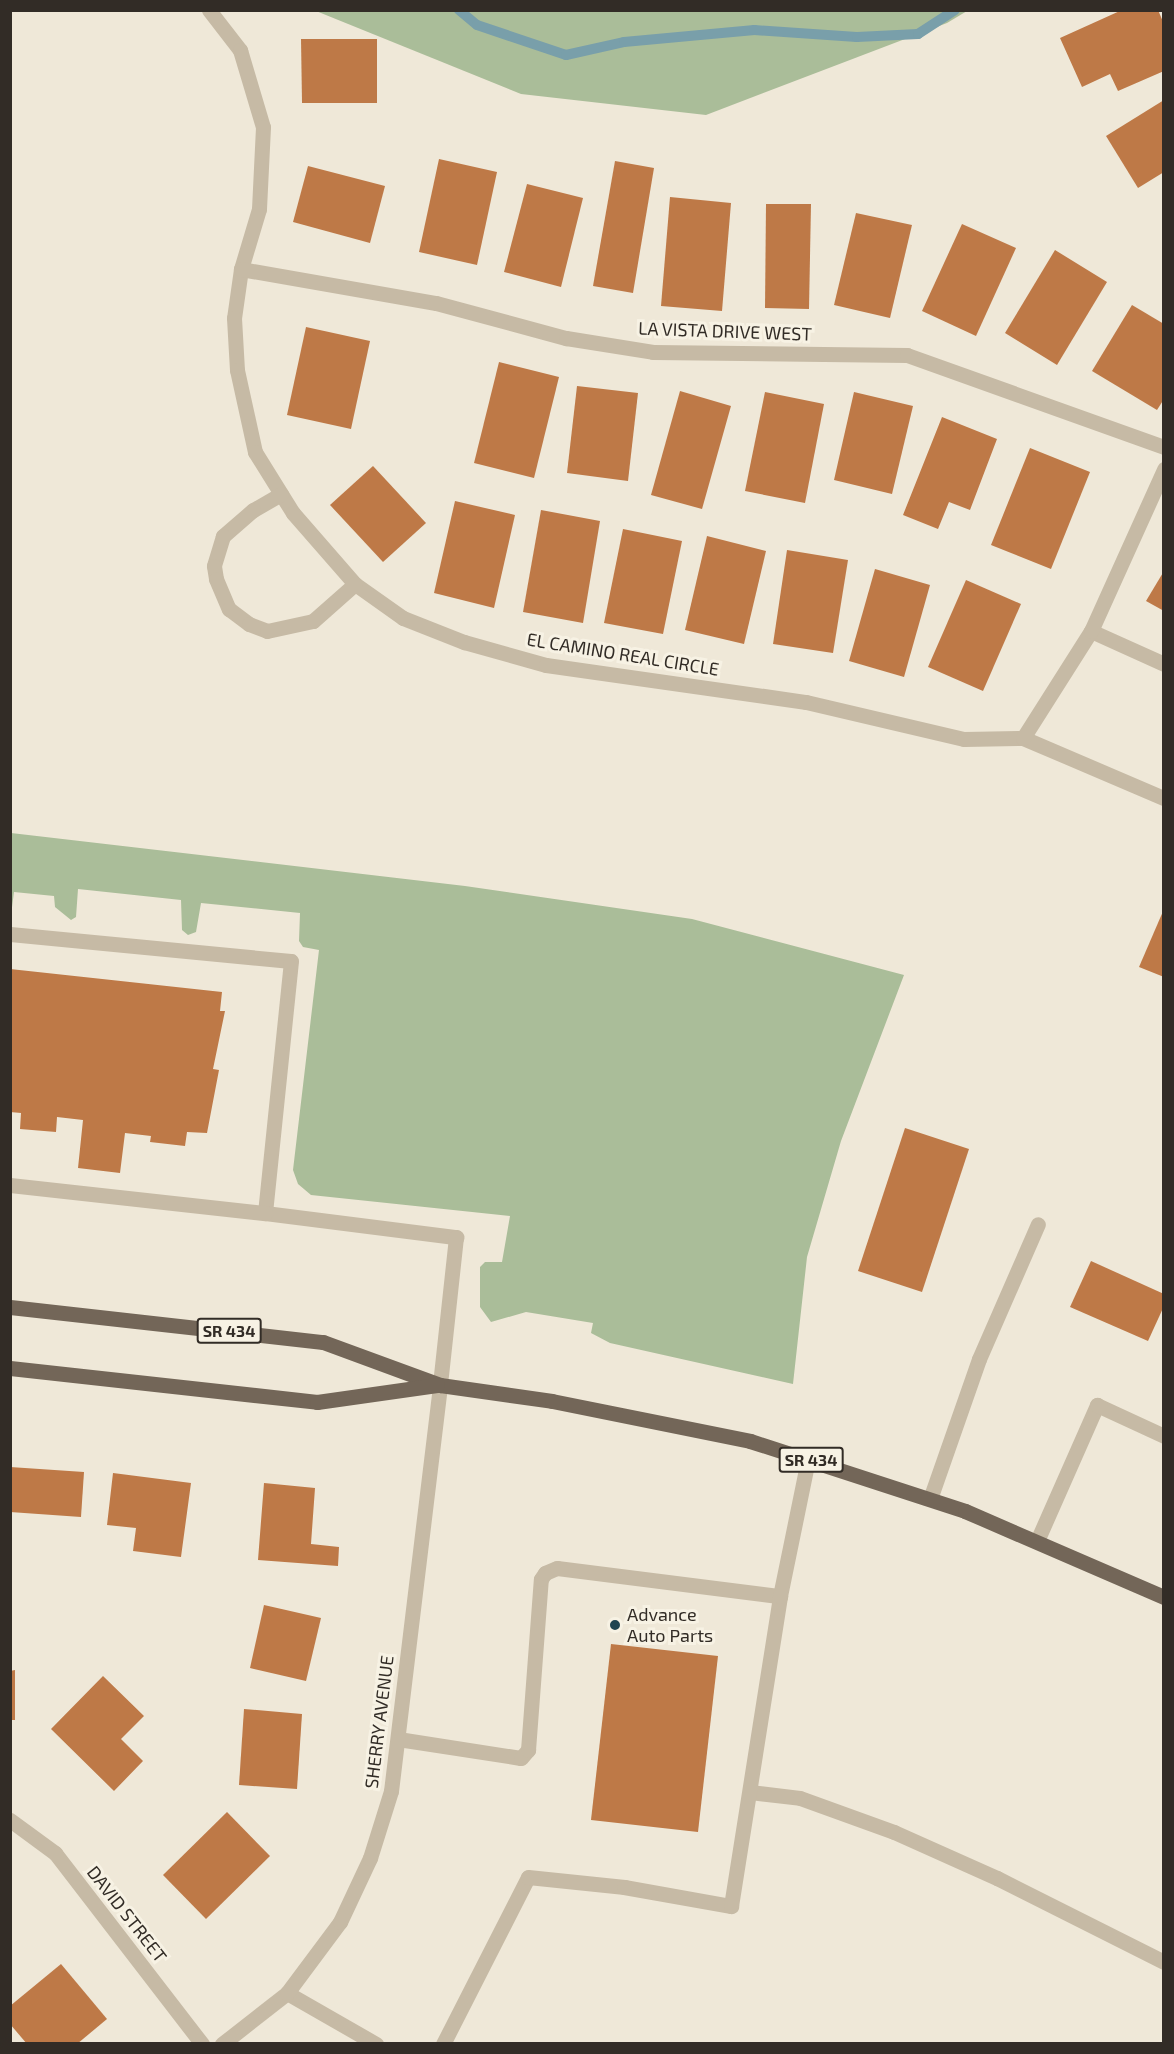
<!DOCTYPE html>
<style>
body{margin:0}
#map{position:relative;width:1174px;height:2054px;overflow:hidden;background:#efe8d8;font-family:"Exo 2",sans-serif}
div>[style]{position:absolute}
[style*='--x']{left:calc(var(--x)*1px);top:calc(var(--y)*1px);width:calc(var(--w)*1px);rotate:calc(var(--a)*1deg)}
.green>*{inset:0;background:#aabd99}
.stream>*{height:10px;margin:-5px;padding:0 5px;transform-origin:5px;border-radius:5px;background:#799faa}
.building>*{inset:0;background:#be7947}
.service>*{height:15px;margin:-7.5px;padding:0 7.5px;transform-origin:7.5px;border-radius:7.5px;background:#c6baa5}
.minor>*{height:15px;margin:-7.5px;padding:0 7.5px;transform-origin:7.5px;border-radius:7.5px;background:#c6baa5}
.primary>*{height:15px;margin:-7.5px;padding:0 7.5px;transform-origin:7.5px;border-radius:7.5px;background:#736658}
.dots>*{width:16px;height:16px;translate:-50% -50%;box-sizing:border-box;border:3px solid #f7f2e4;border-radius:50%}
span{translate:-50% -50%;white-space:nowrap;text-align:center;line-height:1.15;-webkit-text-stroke:6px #f7f2e4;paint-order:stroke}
.shield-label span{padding:2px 4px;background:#f7f2e4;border:2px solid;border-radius:4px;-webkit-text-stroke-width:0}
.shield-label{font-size:16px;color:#322c26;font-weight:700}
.street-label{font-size:18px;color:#322c26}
.poi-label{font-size:18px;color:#322c26}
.left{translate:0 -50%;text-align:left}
.frame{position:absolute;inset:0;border:12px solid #322c26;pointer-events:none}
</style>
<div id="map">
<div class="green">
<i style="clip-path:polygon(316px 11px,967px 11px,947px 23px,706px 115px,521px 94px)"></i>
<i style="clip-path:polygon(11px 833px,465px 886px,692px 919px,904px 975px,841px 1141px,807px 1257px,793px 1384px,610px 1343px,591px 1333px,593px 1323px,526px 1312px,491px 1322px,480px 1307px,480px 1267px,485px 1262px,502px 1262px,510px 1216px,311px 1195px,298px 1184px,293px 1170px,319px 950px,303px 947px,299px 941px,300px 913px,201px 903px,196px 932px,188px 935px,182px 930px,181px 900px,78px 889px,76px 917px,71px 920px,55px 907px,54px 896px,14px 892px,11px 915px)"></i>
</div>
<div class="stream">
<i style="--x:459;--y:10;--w:23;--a:40"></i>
<i style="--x:477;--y:25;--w:94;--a:18.6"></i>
<i style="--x:566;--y:55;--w:59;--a:-12.6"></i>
<i style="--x:624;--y:42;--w:131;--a:-5.3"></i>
<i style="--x:754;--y:30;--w:103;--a:3.9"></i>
<i style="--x:857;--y:37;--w:61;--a:-2.8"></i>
<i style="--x:918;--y:34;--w:44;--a:-33"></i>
</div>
<div class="building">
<i style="clip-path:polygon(1122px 10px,1158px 10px,1164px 24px,1164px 71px,1118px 91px,1110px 74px,1082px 87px,1060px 38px)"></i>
<i style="clip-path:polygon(301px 39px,377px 39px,377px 103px,302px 103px)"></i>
<i style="clip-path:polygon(1164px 100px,1164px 172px,1138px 188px,1106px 136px)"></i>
<i style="clip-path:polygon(439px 159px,497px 172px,477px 265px,419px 252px)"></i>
<i style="clip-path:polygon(615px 161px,654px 168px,633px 293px,593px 286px)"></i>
<i style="clip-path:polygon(308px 166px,385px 186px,370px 243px,293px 222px)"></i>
<i style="clip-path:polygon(527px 184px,583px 198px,561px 287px,504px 272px)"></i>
<i style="clip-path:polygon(670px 197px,731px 203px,722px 311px,661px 306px)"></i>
<i style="clip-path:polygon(766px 204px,811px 204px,809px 309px,765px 308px)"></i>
<i style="clip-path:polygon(856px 213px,912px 225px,890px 318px,834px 305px)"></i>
<i style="clip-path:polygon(962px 224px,1016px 248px,976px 336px,922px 311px)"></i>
<i style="clip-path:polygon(1055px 250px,1107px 282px,1057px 365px,1005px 333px)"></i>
<i style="clip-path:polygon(1132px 305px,1164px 324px,1164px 399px,1157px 410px,1092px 371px)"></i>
<i style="clip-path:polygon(306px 327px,370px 341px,351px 429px,287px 415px)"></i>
<i style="clip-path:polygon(499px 362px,559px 377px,534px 478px,474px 463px)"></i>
<i style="clip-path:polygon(577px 386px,638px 393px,628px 481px,567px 473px)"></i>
<i style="clip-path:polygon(680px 391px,731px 406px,702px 509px,651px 495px)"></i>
<i style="clip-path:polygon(765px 392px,824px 404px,805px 503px,745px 491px)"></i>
<i style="clip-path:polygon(854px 392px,913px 406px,892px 494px,834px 480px)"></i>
<i style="clip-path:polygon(942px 417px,997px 439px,970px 510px,949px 502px,938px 529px,903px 515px)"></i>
<i style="clip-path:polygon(1030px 448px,1090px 472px,1051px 569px,991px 545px)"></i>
<i style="clip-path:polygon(373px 466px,426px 523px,383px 562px,330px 505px)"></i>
<i style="clip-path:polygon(455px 501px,515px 515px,494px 608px,434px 593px)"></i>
<i style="clip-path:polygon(541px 510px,600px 521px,583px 623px,523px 612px)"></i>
<i style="clip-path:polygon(623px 529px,682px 541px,663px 634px,604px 623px)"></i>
<i style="clip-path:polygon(707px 536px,766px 551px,744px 644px,685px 630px)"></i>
<i style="clip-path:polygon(787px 550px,848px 560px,833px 653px,773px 644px)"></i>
<i style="clip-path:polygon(875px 569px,930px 585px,904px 677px,849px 661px)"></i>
<i style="clip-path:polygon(1164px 571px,1164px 611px,1146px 601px)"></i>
<i style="clip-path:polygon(966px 580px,1021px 604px,983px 691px,928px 667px)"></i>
<i style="clip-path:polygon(1164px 909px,1164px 977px,1139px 967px)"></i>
<i style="clip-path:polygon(10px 969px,222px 992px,220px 1011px,225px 1011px,213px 1069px,219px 1070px,207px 1133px,187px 1132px,185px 1146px,150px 1142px,151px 1136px,125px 1133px,120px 1173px,78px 1168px,83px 1120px,57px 1117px,56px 1132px,20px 1129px,21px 1113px,10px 1112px)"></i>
<i style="clip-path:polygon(905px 1128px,969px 1149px,922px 1292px,858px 1271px)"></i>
<i style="clip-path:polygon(1091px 1261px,1164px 1294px,1164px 1306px,1148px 1341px,1070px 1307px)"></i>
<i style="clip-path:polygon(10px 1467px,84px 1472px,81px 1517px,10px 1512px)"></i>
<i style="clip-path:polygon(113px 1473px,191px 1483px,181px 1557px,133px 1551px,136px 1528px,107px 1525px)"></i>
<i style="clip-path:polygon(264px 1483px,315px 1488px,311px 1544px,339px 1547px,338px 1566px,258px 1560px)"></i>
<i style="clip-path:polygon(264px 1605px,321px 1618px,306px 1681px,250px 1668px)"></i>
<i style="clip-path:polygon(611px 1644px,718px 1656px,698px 1832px,591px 1820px)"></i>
<i style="clip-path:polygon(15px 1670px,15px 1720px,10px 1720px,10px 1671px)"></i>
<i style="clip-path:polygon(103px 1676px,144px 1716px,121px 1739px,143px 1761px,114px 1791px,51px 1729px)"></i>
<i style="clip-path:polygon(244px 1709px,302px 1714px,297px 1789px,239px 1785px)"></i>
<i style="clip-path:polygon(227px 1812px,270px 1856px,206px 1919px,163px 1875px)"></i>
<i style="clip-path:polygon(61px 1964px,107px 2019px,77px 2044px,27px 2044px,10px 2024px,10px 2006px)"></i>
</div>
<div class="service">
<i style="--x:10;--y:934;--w:282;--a:5.5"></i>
<i style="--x:291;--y:961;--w:253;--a:95.9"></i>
<i style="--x:265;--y:1213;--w:193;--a:7.2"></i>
<i style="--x:456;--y:1237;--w:149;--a:96.2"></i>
<i style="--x:10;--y:1185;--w:257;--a:6.3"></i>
<i style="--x:930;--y:1499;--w:148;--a:-70.7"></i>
<i style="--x:979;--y:1359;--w:147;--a:-66.4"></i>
<i style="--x:1037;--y:1541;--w:149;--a:-66.2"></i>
<i style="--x:1097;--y:1405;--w:74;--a:24.8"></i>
<i style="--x:398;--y:1739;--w:124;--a:8.8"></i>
<i style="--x:521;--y:1758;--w:11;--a:-49"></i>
<i style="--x:528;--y:1750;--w:171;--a:-85.7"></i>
<i style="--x:541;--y:1579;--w:7;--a:-56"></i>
<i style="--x:545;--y:1573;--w:13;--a:-23"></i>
<i style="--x:557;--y:1568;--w:225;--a:7.2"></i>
<i style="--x:750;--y:1792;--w:50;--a:6.8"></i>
<i style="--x:800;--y:1798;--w:100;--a:19.9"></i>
<i style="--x:894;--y:1832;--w:113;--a:24.1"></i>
<i style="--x:997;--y:1878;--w:187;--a:26.7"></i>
<i style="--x:287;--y:1993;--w:103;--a:29.8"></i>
<i style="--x:443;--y:2044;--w:187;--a:-63"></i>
<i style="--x:528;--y:1877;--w:97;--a:5.9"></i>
<i style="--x:624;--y:1887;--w:109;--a:10.1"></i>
<i style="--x:731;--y:1906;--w:314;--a:-81"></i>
<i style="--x:780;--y:1596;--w:140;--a:-78.4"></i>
</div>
<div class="minor">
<i style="--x:209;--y:10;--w:51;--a:52.2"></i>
<i style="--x:240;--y:50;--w:80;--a:73.4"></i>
<i style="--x:263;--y:127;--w:82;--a:92.8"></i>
<i style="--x:259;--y:209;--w:63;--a:106.7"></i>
<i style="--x:241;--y:269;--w:49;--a:98.1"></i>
<i style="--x:234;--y:318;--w:52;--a:86.7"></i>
<i style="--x:237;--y:370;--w:84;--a:77.6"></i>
<i style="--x:255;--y:452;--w:72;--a:58.1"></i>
<i style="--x:293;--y:513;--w:94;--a:48.9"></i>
<i style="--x:355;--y:584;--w:59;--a:35.3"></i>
<i style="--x:403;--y:618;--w:66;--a:21.5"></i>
<i style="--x:464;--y:642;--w:85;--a:15.7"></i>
<i style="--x:546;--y:665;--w:263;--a:8.1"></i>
<i style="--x:806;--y:702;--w:162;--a:13.2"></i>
<i style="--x:964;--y:739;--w:59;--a:-1"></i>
<i style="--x:1023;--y:738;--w:153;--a:23.1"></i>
<i style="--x:241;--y:269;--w:198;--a:9.9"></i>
<i style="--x:436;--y:303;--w:135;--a:15.1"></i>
<i style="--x:566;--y:338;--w:88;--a:9.1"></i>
<i style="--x:653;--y:352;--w:254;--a:0.7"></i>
<i style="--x:907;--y:355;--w:273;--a:19.7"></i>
<i style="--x:281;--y:494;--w:32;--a:150"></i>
<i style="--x:253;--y:510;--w:40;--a:139"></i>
<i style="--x:223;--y:536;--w:31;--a:107"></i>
<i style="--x:214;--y:566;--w:13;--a:81"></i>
<i style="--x:216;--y:579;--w:33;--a:67"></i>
<i style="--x:229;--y:609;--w:25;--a:37"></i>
<i style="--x:249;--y:624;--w:19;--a:21"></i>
<i style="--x:267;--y:631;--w:47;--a:-12.3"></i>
<i style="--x:313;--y:621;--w:56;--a:-41.4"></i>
<i style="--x:1091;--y:631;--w:80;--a:24.3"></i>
<i style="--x:1023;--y:738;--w:127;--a:-57.6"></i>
<i style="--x:1091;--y:631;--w:178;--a:-65.7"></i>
<i style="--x:10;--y:1820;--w:56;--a:36.3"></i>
<i style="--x:55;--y:1853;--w:241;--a:52.4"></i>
<i style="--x:222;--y:2044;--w:83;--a:-38.1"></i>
<i style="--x:287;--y:1993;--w:89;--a:-53.3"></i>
<i style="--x:340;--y:1922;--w:71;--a:-64.9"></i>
<i style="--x:370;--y:1858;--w:70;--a:-72.6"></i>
<i style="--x:391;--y:1791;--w:409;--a:-83.1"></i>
</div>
<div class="primary">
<i style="--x:10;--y:1307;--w:315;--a:6.4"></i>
<i style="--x:323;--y:1342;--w:125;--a:20.2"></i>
<i style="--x:440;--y:1385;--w:113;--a:8.1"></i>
<i style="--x:552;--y:1401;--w:202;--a:11.4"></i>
<i style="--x:750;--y:1441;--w:226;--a:18"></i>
<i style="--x:965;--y:1511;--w:217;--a:23.4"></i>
<i style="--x:10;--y:1368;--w:309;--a:6.3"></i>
<i style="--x:317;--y:1402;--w:121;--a:-8.1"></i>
</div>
<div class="dots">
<i style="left:615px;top:1625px;background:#1e4450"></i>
</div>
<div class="shield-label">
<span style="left:229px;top:1331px">SR 434</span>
<span style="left:811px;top:1460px">SR 434</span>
</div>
<div class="street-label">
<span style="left:725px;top:331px;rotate:2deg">LA VISTA DRIVE WEST</span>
<span style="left:623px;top:654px;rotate:9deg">EL CAMINO REAL CIRCLE</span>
<span style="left:379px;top:1722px;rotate:-83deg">SHERRY AVENUE</span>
<span style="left:127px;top:1914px;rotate:52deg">DAVID STREET</span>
</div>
<div class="poi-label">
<span class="left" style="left:627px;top:1625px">Advance<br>Auto Parts</span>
</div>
<div class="frame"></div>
</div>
